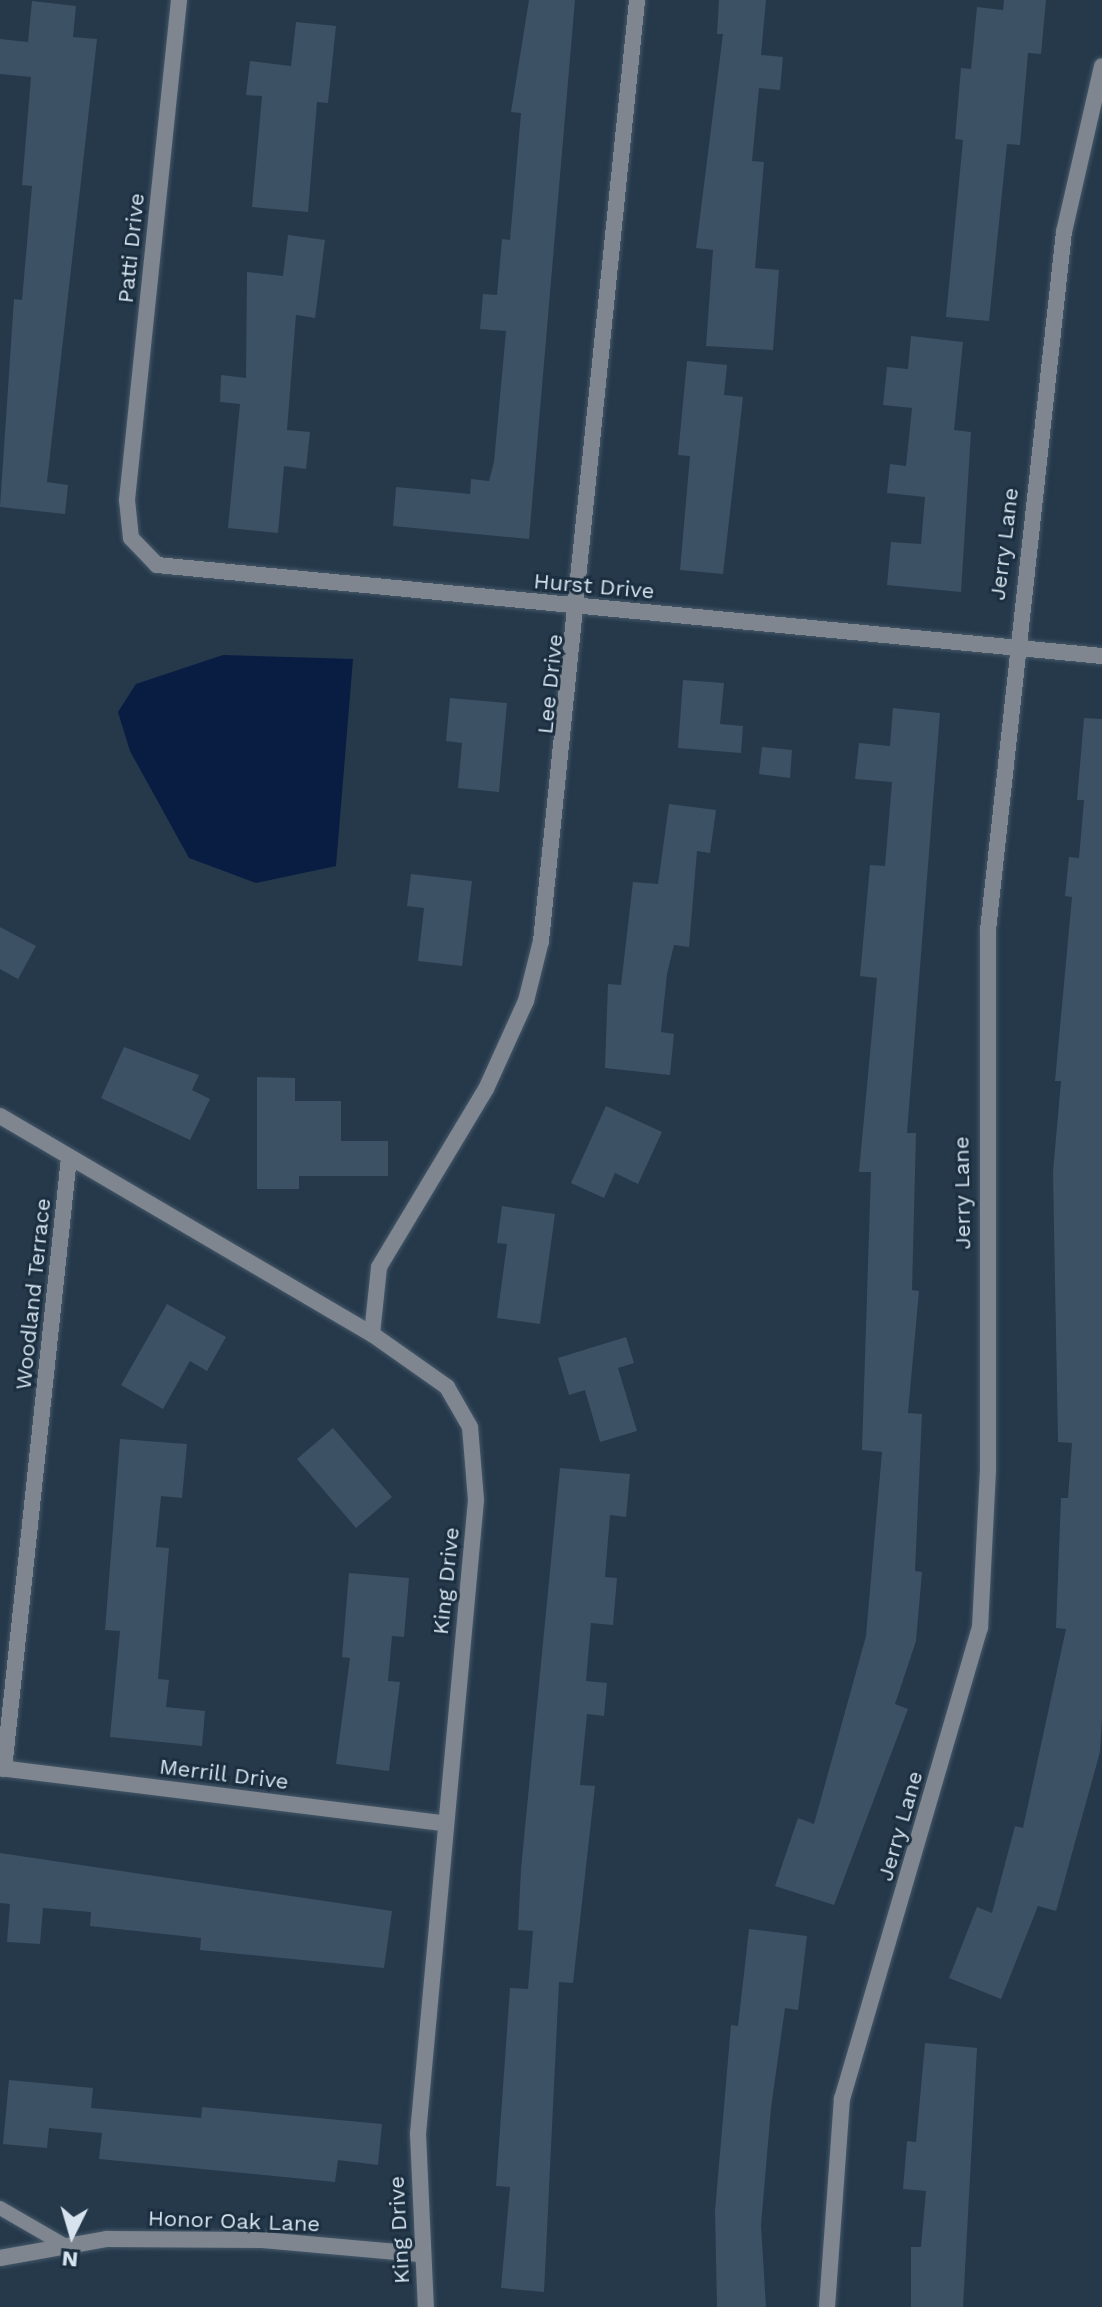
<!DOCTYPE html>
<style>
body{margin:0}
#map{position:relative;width:1102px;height:2307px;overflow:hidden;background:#25394b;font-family:"Work Sans",sans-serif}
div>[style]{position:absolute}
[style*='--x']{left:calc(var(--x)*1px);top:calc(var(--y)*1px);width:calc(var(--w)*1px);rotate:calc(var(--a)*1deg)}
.water>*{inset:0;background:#091d42}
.building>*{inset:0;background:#3c5164}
.roads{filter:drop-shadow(0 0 2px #455869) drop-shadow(0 0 2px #455869)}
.service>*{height:14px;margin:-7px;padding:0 7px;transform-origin:7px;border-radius:7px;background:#7f8690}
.minor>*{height:16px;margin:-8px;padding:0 8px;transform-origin:8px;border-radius:8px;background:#7f8690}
span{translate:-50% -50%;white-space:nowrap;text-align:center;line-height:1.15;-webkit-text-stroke:6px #1b2f40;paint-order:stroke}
.street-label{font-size:22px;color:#d7e4ef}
.north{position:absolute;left:32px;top:2195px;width:80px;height:80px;-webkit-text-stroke:6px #1b2f40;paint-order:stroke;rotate:185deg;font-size:22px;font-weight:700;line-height:32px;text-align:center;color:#d7e4ef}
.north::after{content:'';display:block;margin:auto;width:28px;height:36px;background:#d7e4ef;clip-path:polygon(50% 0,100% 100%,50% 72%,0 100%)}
</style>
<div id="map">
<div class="water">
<i style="clip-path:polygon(223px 655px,353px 659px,336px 866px,256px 883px,189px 858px,130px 751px,118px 712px,136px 684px)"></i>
</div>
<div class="building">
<i style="clip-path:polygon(529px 0,575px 0,529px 539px,393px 526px,396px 487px,470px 494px,471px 479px,489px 481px,494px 462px,506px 331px,480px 329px,483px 294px,497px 295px,502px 239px,510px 240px,521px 113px,511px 112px)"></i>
<i style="clip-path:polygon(719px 0,766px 0,761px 55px,783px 57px,780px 90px,759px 88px,752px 161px,764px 162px,755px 268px,779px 270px,773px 350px,706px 346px,713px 250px,696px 248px,723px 34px,717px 34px)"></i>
<i style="clip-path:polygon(1004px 0,1046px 0,1041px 54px,1028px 53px,1020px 145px,1007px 144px,989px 321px,946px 317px,963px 140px,955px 139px,961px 68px,971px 69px,977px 7px,1003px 10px)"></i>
<i style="clip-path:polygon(32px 1px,76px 6px,73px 37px,97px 39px,47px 482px,68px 485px,65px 514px,0 507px,14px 299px,22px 300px,32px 186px,22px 185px,31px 77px,0 74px,0 39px,28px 42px)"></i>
<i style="clip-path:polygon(296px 22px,336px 26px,328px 103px,317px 102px,308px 212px,252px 207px,262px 96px,246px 95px,250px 61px,291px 66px)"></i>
<i style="clip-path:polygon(288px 235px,325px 240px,315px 318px,296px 315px,287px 430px,310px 432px,306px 469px,284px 466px,278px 533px,228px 528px,240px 404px,220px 402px,221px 375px,246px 378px,247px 272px,283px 276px)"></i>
<i style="clip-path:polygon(911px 336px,963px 342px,954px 430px,971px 432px,961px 592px,887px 585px,891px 542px,921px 544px,925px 497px,887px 493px,890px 464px,906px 466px,912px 408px,883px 405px,887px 367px,908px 369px)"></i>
<i style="clip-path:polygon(687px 361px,727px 365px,724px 395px,743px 397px,723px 574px,680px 570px,690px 456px,678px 455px)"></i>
<i style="clip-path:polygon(683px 680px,724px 683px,720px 724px,743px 726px,741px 753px,678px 748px)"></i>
<i style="clip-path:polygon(450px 698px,507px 703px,499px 792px,458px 788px,462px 743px,446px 741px)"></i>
<i style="clip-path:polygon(893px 708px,940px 713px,907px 1133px,916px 1133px,912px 1290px,919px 1291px,908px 1413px,922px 1414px,915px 1571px,922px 1572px,916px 1641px,895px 1704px,908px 1709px,834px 1905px,775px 1886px,798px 1818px,814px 1824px,866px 1636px,882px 1452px,862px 1450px,871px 1172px,859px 1172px,877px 978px,860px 976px,870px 865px,885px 866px,892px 782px,855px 779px,859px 743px,890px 746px)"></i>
<i style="clip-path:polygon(1084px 718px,1102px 719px,1102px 1716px,1100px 1752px,1056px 1911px,1038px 1906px,1001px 1999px,949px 1978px,977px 1907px,992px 1913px,1015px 1826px,1023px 1828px,1066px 1629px,1056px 1628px,1061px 1498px,1068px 1498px,1072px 1443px,1058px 1442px,1053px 1172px,1061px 1081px,1055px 1081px,1072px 897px,1065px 896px,1069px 857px,1079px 858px,1084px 800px,1077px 800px)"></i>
<i style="clip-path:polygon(762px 747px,792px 750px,790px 778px,759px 774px)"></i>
<i style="clip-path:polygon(669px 804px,716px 810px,710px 853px,697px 851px,689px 947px,674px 945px,667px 974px,661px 1032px,674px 1034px,670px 1075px,605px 1068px,608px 984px,621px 985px,633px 882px,658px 884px)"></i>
<i style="clip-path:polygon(411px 874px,472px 881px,462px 966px,418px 961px,424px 908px,407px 906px)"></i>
<i style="clip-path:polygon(0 927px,36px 946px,18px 979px,0 969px)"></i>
<i style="clip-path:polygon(124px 1047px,199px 1075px,192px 1090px,210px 1099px,190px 1140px,101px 1098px)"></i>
<i style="clip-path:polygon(257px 1077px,295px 1078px,295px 1101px,341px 1101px,341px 1141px,388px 1141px,388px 1176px,299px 1176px,299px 1189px,257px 1189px)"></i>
<i style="clip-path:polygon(606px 1106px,662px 1132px,638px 1184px,615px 1173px,604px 1198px,571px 1183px)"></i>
<i style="clip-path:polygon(502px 1206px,555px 1214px,540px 1324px,497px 1318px,507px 1244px,497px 1243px)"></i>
<i style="clip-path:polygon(167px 1304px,226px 1337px,207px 1371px,190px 1361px,163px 1409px,121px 1385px)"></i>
<i style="clip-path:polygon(626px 1337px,634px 1363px,618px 1368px,637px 1431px,600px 1442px,585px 1390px,569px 1395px,558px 1358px)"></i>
<i style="clip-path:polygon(333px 1428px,392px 1497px,356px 1528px,297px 1459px)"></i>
<i style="clip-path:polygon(120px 1439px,187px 1444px,182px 1498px,161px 1496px,156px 1547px,169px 1548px,158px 1679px,169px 1680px,166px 1707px,205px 1711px,202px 1746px,110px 1737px,120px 1631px,105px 1630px)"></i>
<i style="clip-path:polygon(560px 1468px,630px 1474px,626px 1517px,610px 1515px,605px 1577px,617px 1578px,613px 1625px,591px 1623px,586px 1681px,607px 1683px,604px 1716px,587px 1714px,580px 1785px,595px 1786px,573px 1983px,559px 1982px,544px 2292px,501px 2288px,510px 2187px,496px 2186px,510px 1988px,528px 1989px,533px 1931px,518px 1930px,521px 1869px)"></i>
<i style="clip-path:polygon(349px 1573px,409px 1578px,404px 1637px,392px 1636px,388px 1681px,400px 1682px,389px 1771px,336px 1764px,350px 1658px,342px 1657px)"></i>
<i style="clip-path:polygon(0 1853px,392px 1911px,384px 1968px,200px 1950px,201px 1938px,90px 1926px,91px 1912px,43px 1908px,40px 1944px,7px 1942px,10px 1904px,0 1903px)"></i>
<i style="clip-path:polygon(749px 1929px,807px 1936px,798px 2010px,785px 2008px,771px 2108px,761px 2225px,766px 2307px,717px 2307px,715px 2211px,731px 2025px,738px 2026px)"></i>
<i style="clip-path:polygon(925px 2043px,977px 2048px,963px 2307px,911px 2307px,911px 2247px,921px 2247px,926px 2191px,903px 2189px,907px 2141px,916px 2142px)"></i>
<i style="clip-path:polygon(9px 2080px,93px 2088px,91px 2108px,201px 2118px,202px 2107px,382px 2124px,378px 2165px,338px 2160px,335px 2182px,99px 2159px,102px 2133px,49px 2128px,47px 2148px,3px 2144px)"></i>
</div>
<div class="roads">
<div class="service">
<i style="--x:0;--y:2208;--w:74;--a:30"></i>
</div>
<div class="minor">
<i style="--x:179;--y:0;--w:503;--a:95.94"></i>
<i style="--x:127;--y:500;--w:38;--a:84"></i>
<i style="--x:131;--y:538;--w:37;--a:46"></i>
<i style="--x:157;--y:565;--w:949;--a:5.5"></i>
<i style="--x:0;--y:1116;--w:431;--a:30.4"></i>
<i style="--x:372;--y:1334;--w:92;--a:35.2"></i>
<i style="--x:447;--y:1387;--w:46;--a:60.1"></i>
<i style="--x:470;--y:1427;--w:73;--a:85.3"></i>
<i style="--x:476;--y:1500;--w:637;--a:95.23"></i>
<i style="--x:418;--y:2134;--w:173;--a:87.4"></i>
<i style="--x:372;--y:1334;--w:67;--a:-84"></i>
<i style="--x:379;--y:1267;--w:208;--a:-59"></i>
<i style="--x:486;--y:1089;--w:97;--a:-65.6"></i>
<i style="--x:526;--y:1001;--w:62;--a:-76"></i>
<i style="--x:541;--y:941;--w:946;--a:-84.17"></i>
<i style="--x:0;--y:1768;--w:446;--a:7.1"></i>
<i style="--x:4;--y:1769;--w:614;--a:-83.93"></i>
<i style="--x:0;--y:2258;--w:109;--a:-10.1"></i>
<i style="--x:107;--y:2239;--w:155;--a:0.4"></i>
<i style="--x:262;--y:2240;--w:158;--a:5.1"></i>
<i style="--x:827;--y:2307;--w:209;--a:-85.9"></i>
<i style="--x:842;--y:2099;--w:491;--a:-73.7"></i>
<i style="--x:980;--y:1628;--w:160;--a:-87.1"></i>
<i style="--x:988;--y:1468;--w:538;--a:-90"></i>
<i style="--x:988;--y:930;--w:702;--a:-83.79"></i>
<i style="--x:1064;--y:232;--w:170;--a:-77.1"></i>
</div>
</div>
<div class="street-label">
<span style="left:131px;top:248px;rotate:-84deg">Patti Drive</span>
<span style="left:1004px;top:544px;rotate:-83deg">Jerry Lane</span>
<span style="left:594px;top:586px;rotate:5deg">Hurst Drive</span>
<span style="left:550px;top:684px;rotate:-84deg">Lee Drive</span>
<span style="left:962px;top:1193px;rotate:-91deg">Jerry Lane</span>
<span style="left:33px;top:1294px;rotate:-84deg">Woodland Terrace</span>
<span style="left:446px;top:1581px;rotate:-84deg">King Drive</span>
<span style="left:224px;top:1774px;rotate:7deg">Merrill Drive</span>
<span style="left:900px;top:1826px;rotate:-74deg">Jerry Lane</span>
<span style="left:234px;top:2221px;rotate:2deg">Honor Oak Lane</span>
<span style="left:399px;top:2230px;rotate:-93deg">King Drive</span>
</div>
<div class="north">N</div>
</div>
